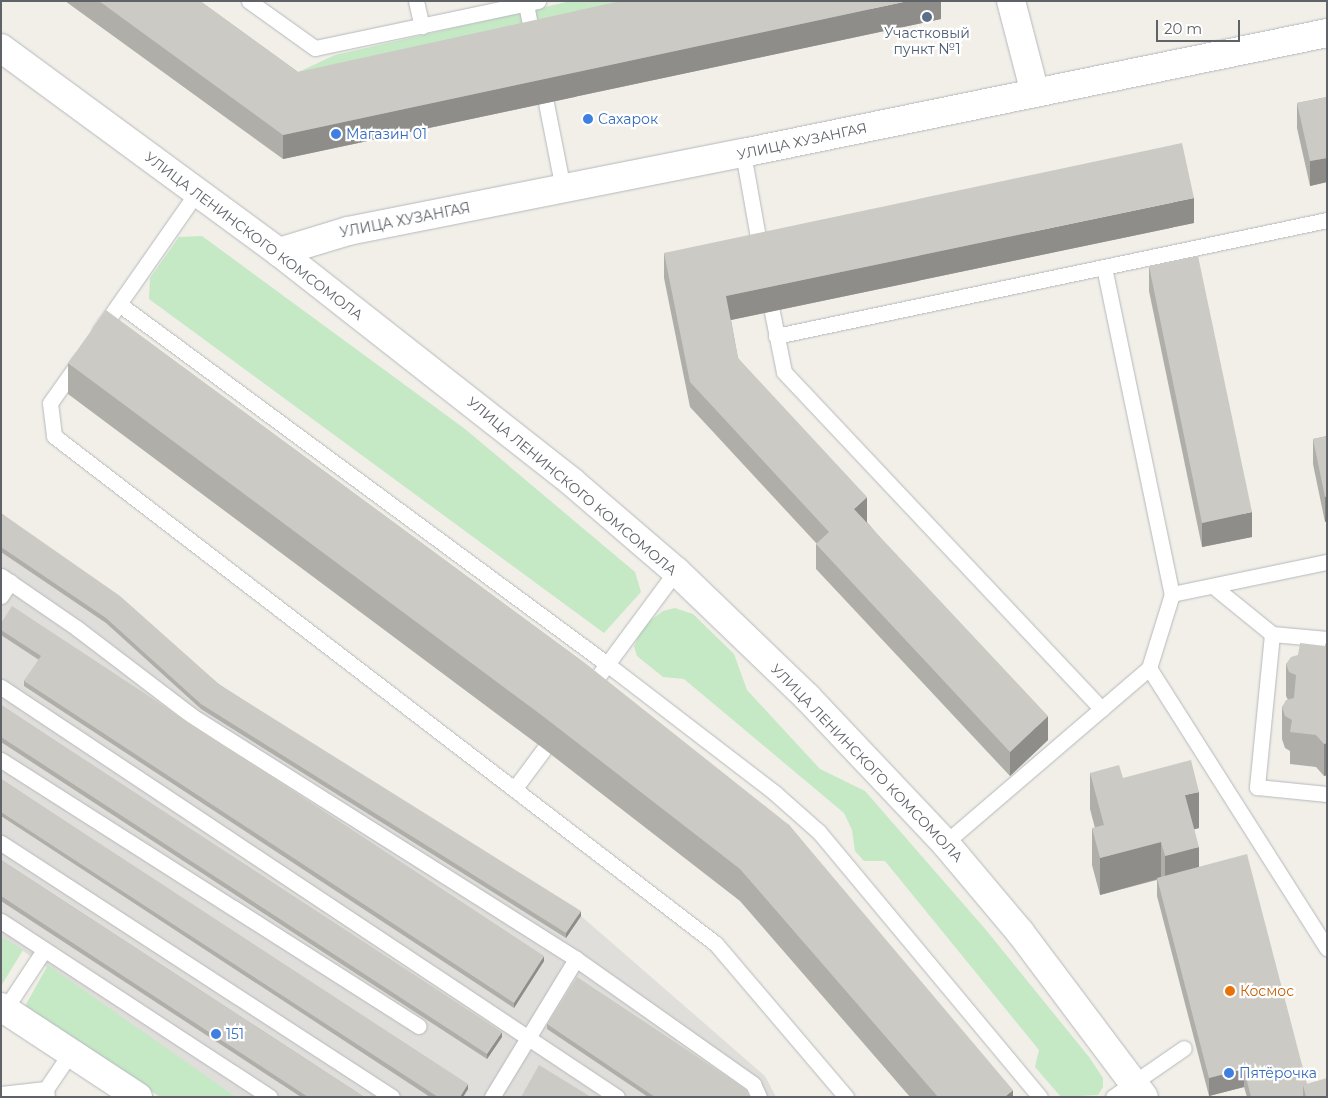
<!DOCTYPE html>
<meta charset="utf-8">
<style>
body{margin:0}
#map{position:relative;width:1328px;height:1098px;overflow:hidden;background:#f1efe8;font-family:Montserrat,sans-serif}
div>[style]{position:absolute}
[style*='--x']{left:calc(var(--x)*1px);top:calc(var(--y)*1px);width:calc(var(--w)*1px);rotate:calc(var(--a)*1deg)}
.industrial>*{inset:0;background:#e0deda}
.green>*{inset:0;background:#c5e8c5}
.roads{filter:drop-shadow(0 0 1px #b5b8bc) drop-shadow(0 0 1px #b5b8bc)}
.lane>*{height:15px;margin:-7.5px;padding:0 7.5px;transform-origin:7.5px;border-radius:7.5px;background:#fff}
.street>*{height:28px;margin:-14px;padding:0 14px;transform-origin:14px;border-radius:14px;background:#fff}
.secondary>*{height:28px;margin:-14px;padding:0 14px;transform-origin:14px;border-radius:14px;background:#fff}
.wall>*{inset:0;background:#afaea9}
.shaded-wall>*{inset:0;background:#8f8d8a}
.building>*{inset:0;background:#cccac5}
.dots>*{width:14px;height:14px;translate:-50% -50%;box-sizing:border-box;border:2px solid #fff;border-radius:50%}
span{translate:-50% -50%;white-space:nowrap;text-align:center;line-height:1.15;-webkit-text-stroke:4.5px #fff;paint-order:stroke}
.service-label{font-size:14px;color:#4e5e75}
.shop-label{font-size:14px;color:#366cbe}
.left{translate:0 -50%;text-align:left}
.street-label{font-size:14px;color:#5f6368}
.food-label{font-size:14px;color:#c56008}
.frame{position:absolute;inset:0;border:2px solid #5f6368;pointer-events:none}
.scale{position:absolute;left:1156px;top:20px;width:84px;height:22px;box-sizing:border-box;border:2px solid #5f6368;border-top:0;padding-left:6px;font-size:15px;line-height:18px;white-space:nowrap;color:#5f6368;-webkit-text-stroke:4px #fff;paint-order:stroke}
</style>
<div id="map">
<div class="industrial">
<i style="clip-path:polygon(1px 518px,220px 690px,581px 916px,765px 1076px,776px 1097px,236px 1097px,1px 936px)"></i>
</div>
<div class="green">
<i style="clip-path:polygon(571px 1px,726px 1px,279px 81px,335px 55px)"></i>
<i style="clip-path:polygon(202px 236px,465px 429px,635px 572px,641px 592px,604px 633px,149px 299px,150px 278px,179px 237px)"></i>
<i style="clip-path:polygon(675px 608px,693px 614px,734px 654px,747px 690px,820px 769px,865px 791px,986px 930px,1089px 1057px,1103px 1078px,1103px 1087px,1098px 1095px,1061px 1097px,1035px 1067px,1039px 1050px,885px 861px,864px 861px,855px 851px,852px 830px,844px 813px,684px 679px,663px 677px,637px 656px,634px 646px,644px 625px,663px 611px)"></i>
<i style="clip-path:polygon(1px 936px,23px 950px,1px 986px)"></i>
<i style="clip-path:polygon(48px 965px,236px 1097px,160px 1097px,25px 1006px)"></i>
</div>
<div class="roads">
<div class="lane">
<i style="--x:249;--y:1;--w:81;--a:35.5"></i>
<i style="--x:315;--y:48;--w:228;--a:-11.9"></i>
<i style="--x:416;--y:1;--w:26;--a:77"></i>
<i style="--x:526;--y:4;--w:37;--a:79"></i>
<i style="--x:546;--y:103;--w:88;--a:78.8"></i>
<i style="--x:743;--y:153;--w:103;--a:79.9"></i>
<i style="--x:1104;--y:267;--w:334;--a:78.3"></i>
<i style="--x:1172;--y:594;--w:158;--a:-11.7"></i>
<i style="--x:119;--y:304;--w:606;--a:36.42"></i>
<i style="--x:607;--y:664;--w:212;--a:37.5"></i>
<i style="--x:775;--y:793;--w:59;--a:41.6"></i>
<i style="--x:819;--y:832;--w:345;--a:50.2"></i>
<i style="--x:772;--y:312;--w:61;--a:78.7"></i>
<i style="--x:784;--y:372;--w:463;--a:46.7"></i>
<i style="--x:100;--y:331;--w:169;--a:-55.1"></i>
<i style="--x:776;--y:336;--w:563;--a:-11.89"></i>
<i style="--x:79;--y:362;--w:50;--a:125.3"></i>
<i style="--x:50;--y:403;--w:33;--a:83"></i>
<i style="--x:54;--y:436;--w:834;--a:37.5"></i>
<i style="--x:716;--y:944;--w:201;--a:49.6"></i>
<i style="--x:1;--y:576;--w:93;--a:34.5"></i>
<i style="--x:78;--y:629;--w:143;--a:37.3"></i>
<i style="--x:192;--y:716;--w:454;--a:32.3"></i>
<i style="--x:1213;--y:586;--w:76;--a:39.1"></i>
<i style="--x:1;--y:596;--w:17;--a:-57"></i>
<i style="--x:1327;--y:639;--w:55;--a:-174.8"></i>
<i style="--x:1272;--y:634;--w:154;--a:95.6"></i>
<i style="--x:1257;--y:787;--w:70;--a:5.7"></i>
<i style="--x:1149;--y:668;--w:332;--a:57.6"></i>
<i style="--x:1;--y:687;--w:740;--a:33.65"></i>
<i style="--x:588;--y:690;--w:148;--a:-53.5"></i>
<i style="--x:1;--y:760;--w:495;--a:32.5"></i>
<i style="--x:515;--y:788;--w:49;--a:-53.4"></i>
<i style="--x:1;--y:843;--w:466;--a:33"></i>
<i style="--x:945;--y:843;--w:269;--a:-40.6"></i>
<i style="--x:1149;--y:668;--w:77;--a:-72.7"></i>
<i style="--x:1;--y:921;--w:321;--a:33.2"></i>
<i style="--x:5;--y:1009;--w:71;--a:-56.5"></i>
<i style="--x:1;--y:1094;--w:45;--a:-6.3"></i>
<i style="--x:47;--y:1097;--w:8;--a:-97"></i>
<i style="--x:46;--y:1089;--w:45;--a:-56"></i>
<i style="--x:492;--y:1097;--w:162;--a:-58.7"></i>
<i style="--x:576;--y:959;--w:217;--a:35.2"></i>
<i style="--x:753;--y:1084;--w:14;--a:65"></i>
<i style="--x:1113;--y:1097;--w:86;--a:-34.6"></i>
</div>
<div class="street">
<i style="--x:1011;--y:1;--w:95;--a:75.4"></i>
<i style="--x:279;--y:252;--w:72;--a:-16.9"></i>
<i style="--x:348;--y:231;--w:403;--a:-11.2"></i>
<i style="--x:743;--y:153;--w:596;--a:-11.61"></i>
<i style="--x:1;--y:1007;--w:164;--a:33.3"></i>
</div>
<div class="secondary">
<i style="--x:1;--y:48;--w:345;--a:36.3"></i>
<i style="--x:279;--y:252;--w:372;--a:38.1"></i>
<i style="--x:572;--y:482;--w:137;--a:40.6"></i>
<i style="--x:676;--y:571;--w:182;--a:43.9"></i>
<i style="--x:807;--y:697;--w:201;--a:46.6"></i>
<i style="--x:945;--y:843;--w:116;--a:49.9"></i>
<i style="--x:1020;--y:932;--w:206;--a:53.1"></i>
</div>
</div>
<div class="wall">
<i style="clip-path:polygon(65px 1px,200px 1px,298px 72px,941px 1px,941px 19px,283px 159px)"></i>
<i style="clip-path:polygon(1327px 97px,1327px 182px,1310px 186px,1297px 128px,1297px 103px)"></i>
<i style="clip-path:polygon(1194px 223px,731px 320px,738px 358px,867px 522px,1048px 740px,1010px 776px,816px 569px,816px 544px,817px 544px,690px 407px,664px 278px,664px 253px)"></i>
<i style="clip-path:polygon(1149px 266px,1252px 537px,1202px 547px,1149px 291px)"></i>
<i style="clip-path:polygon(68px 363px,789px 825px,1013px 1097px,910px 1097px,740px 901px,544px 749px,68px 394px)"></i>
<i style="clip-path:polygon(1327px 436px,1327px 521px,1325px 522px,1313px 464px,1313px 439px)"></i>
<i style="clip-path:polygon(1px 513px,220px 685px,581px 916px,566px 938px,201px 709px,106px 623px,1px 552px)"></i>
<i style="clip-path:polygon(1px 623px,544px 961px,514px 1008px,24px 686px,24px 681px,39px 660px,1px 635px)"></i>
<i style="clip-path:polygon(1327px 640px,1327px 775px,1324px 776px,1316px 767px,1290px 764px,1290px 751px,1285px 748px,1282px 739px,1282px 707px,1288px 700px,1286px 696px,1286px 664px,1298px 655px,1325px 646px)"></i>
<i style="clip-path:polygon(1px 705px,502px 1037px,487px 1059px,1px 742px)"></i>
<i style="clip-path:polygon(1090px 773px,1123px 778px,1199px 828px,1194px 829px,1199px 867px,1307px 1084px,1327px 1097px,1247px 1097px,1244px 1087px,1209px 1096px,1157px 896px,1157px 880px,1100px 895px,1092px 865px,1092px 828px,1095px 828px,1090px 809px)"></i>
<i style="clip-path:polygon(1px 779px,468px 1089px,463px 1097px,430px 1097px,1px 816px)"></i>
<i style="clip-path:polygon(1px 860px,364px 1097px,301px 1097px,1px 901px)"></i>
<i style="clip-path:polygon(547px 1024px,750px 1097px,648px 1097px,547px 1029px)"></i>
</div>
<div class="shaded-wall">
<i style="clip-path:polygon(908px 1px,941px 1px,941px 19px,283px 159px,283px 135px)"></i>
<i style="clip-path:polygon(1327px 158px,1327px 182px,1310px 186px,1310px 161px)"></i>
<i style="clip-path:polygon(1194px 198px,1194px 223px,726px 321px,726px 296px)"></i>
<i style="clip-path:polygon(1327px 496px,1327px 521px,1325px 522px,1325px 497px)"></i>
<i style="clip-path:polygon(867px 497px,867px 522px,854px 534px,854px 509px)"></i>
<i style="clip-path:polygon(1252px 512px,1252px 537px,1202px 547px,1202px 523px)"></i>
<i style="clip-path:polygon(1048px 716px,1048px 740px,1010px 776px,1010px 752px)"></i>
<i style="clip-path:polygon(1327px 743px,1327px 775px,1324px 776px,1324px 744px)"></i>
<i style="clip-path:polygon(1199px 792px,1199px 828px,1185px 832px,1185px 795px)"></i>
<i style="clip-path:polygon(1161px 842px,1161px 878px,1100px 895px,1100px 858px)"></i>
<i style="clip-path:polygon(1199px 847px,1199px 883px,1165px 892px,1165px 856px)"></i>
<i style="clip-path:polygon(581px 911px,581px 916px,566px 938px,566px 933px)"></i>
<i style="clip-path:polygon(544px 956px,544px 961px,514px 1008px,514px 1003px)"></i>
<i style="clip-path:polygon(502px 1032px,502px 1037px,487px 1059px,487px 1054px)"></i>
<i style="clip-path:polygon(1244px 1069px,1244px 1087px,1209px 1096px,1209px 1078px)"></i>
<i style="clip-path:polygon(468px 1084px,468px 1089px,463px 1097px,460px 1097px)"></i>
<i style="clip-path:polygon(1013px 1090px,1013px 1097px,1005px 1097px)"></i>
</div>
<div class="building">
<i style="clip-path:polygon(99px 1px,200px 1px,298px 72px,621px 1px,908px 1px,283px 135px)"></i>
<i style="clip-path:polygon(1327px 97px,1327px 158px,1310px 161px,1297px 103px)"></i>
<i style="clip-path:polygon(1182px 143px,1194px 198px,726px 296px,738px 358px,867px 497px,854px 509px,1048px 716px,1010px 752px,816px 544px,829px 532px,690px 382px,664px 253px)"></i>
<i style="clip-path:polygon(1198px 256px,1252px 512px,1202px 523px,1149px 266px)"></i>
<i style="clip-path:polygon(106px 310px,585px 663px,789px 825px,1013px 1090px,1005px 1097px,938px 1097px,740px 869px,544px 717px,68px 363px)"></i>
<i style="clip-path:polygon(1327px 436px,1327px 496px,1325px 497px,1313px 439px)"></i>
<i style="clip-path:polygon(1px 513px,120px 596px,220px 685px,581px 911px,566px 933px,201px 704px,106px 618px,1px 547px)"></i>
<i style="clip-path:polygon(12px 606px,544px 956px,514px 1003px,24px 681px,41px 656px,1px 630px,1px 623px)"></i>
<i style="clip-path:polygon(1327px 640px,1327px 743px,1324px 744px,1316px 735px,1290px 732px,1292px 720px,1285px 716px,1282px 707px,1286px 700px,1294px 698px,1296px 675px,1289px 672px,1286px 664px,1291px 657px,1298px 655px,1300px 643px,1325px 646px)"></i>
<i style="clip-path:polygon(1px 705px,502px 1032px,487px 1054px,1px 737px)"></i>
<i style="clip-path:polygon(1191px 760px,1199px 792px,1185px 795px,1199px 847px,1165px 856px,1161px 842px,1100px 858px,1092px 828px,1104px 825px,1090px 773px,1119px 765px,1123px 778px)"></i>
<i style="clip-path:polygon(1px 779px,468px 1084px,460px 1097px,438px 1097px,1px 812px)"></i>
<i style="clip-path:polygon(1247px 854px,1307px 1084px,1303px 1085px,1303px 1097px,1251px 1097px,1244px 1069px,1209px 1078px,1157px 878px)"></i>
<i style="clip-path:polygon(1px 860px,364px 1097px,308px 1097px,1px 896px)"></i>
<i style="clip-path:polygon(577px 977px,746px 1089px,750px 1097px,655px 1097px,547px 1024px)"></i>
<i style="clip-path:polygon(539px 1065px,591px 1097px,521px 1097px)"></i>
<i style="clip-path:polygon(1327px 1078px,1327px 1097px,1306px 1097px,1303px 1085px)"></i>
</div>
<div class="dots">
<i style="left:927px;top:17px;background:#5c6f8a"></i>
<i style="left:588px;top:119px;background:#3f7fe0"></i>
<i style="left:336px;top:134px;background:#3f7fe0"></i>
<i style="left:1230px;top:991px;background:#e8710a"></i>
<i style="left:216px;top:1034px;background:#3f7fe0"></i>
<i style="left:1229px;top:1073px;background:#3f7fe0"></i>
</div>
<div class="service-label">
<span style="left:927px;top:41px">Участковый<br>пункт №1</span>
</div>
<div class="shop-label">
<span class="left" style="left:598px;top:119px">Сахарок</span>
<span class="left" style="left:346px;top:134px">Магазин 01</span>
<span class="left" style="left:226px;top:1034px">151</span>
<span class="left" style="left:1239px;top:1073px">Пятёрочка</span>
</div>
<div class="street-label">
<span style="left:802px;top:141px;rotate:-12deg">УЛИЦА ХУЗАНГАЯ</span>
<span style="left:405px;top:220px;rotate:-11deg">УЛИЦА ХУЗАНГАЯ</span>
<span style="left:254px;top:236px;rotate:37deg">УЛИЦА ЛЕНИНСКОГО КОМСОМОЛА</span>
<span style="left:572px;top:486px;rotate:40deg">УЛИЦА ЛЕНИНСКОГО КОМСОМОЛА</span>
<span style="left:867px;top:763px;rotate:46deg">УЛИЦА ЛЕНИНСКОГО КОМСОМОЛА</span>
</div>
<div class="food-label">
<span class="left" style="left:1240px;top:991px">Космос</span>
</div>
<div class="frame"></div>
<div class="scale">20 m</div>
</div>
